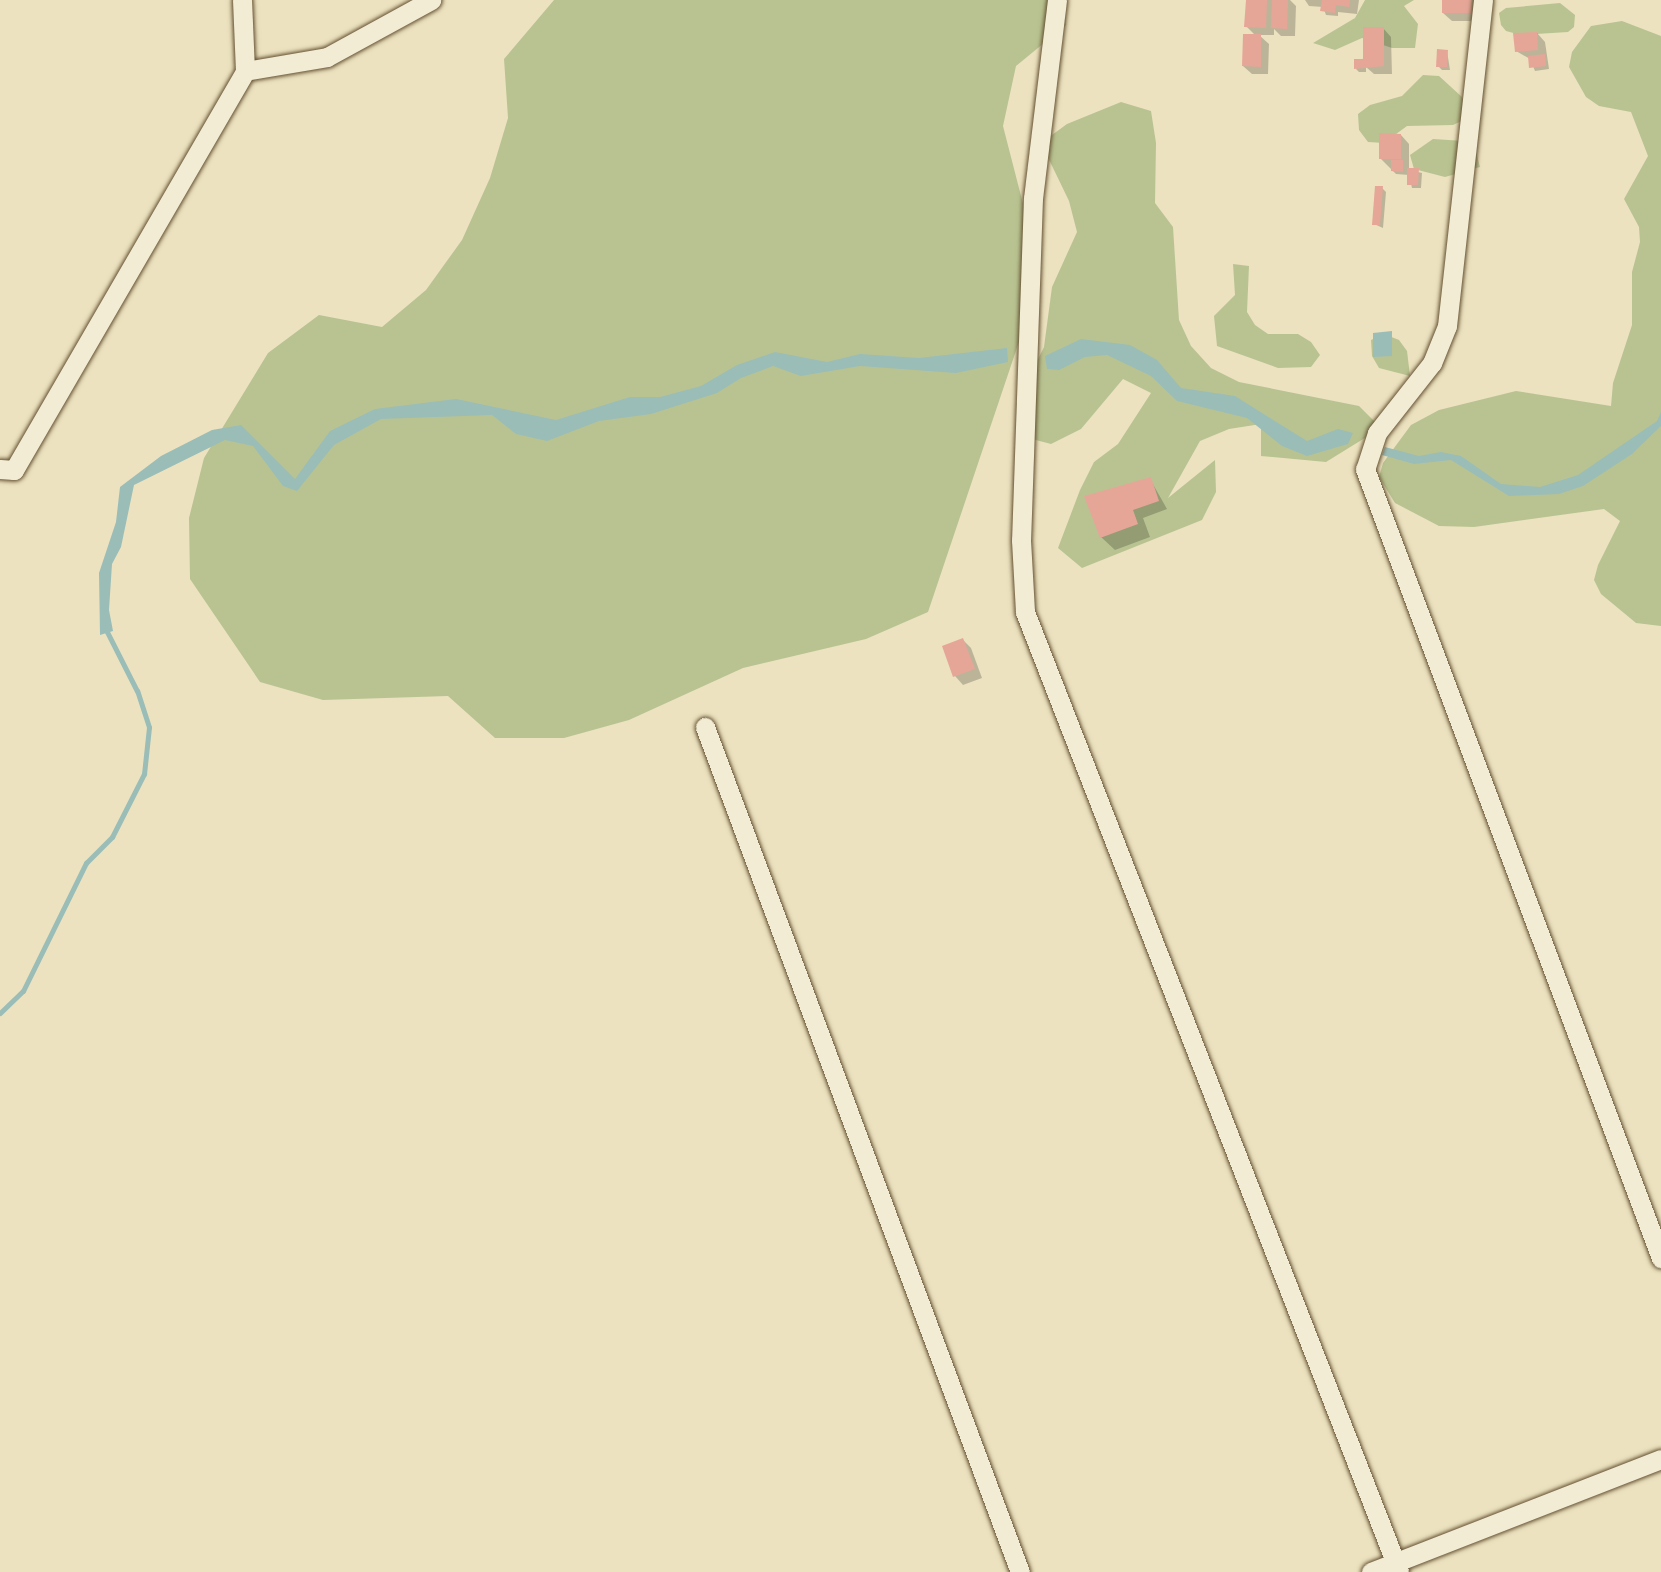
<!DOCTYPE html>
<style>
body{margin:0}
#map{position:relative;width:1661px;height:1572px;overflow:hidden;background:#ece2bf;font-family:Alegreya,serif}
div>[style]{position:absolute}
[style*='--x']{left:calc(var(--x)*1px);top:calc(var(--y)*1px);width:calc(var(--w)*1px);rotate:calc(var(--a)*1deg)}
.green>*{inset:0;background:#b9c391}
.water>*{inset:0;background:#9abdb8}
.shadow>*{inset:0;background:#0003}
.stream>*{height:5px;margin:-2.5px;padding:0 2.5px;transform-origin:2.5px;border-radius:2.5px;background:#9abdb8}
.building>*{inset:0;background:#e5a698}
.roads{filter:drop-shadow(0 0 2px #635031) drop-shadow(0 0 2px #635031)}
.street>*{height:19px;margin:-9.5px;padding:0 9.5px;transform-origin:9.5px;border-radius:9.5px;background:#f3ecd5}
span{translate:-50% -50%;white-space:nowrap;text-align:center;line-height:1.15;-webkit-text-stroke:5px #f3ecd5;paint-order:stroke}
</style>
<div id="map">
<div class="green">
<i style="clip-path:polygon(554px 0,1063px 0,1066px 25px,1016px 66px,1003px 126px,1035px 250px,1029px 312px,928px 612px,866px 639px,743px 668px,629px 720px,564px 738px,495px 738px,448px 696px,323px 700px,260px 682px,190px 579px,189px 518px,204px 458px,268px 353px,319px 315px,382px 327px,426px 290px,462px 240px,490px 178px,508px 118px,504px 59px)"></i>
<i style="clip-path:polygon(1365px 0,1414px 0,1404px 6px,1418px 24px,1415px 48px,1392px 48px,1362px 38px,1335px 50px,1313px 43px,1355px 18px)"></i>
<i style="clip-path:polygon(1560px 3px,1575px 15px,1574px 27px,1568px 32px,1521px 35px,1506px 31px,1501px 25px,1499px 13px,1506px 8px)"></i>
<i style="clip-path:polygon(1622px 21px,1661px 36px,1661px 626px,1636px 623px,1601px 594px,1594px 580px,1598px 565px,1620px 521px,1604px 509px,1474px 527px,1439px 526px,1395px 503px,1379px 477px,1383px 463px,1411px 425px,1439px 410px,1516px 391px,1611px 406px,1613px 383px,1632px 325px,1632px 272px,1640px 242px,1639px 227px,1624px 199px,1648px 156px,1631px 112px,1599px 106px,1586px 97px,1569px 67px,1572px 52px,1591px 26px)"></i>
<i style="clip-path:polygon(1423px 75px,1439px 76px,1462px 97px,1468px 118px,1453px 125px,1407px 126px,1384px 143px,1368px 142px,1359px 130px,1358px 114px,1370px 105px,1402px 96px)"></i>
<i style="clip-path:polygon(1121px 102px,1151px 111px,1156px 143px,1155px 203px,1173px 227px,1179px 320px,1191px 346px,1211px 368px,1239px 382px,1359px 406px,1381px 428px,1326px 462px,1261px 456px,1261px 424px,1229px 429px,1200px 441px,1168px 498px,1215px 460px,1216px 492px,1202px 520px,1082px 568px,1058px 548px,1080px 490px,1094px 462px,1118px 444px,1151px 393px,1123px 379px,1081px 429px,1051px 444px,1017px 435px,1016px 404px,1044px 347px,1052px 287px,1077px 232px,1069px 201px,1041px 143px,1067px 124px)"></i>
<i style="clip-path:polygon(1433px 139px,1464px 141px,1476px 152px,1480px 167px,1445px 177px,1414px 169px,1410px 155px)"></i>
<i style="clip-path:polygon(1233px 264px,1249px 266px,1247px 312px,1255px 325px,1268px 334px,1298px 334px,1311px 342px,1320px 355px,1311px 367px,1278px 368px,1217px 346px,1214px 316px,1235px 295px)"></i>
<i style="clip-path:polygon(1384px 334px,1399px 340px,1407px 351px,1410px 376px,1379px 368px,1372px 356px,1371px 340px)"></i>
</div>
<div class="water">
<i style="clip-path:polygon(1392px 331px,1392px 356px,1373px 357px,1373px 333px)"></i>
<i style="clip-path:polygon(1081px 339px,1130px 345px,1157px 360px,1181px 388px,1235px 396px,1307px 441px,1338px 429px,1353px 433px,1348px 444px,1307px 456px,1282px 446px,1247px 418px,1177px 401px,1151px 376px,1107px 355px,1085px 357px,1059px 370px,1047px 369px,1045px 356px)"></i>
<i style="clip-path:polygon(1007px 348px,1008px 362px,956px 373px,860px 366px,801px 376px,773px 366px,741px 378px,717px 393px,651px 414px,599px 421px,547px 441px,516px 434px,492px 415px,381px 419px,334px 445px,297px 491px,283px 486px,253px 446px,225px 440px,134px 485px,121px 547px,112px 564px,109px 610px,113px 631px,100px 635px,99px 573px,116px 522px,120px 487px,161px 456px,212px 430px,241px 425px,295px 479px,330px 431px,375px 409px,456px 399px,556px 420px,630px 397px,660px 397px,701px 386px,737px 365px,775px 352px,827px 362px,860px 354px,919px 358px)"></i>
<i style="clip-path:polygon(1661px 412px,1661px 426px,1632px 454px,1583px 486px,1559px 494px,1509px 496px,1451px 460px,1414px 464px,1382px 455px,1385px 447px,1419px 456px,1441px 452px,1461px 456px,1501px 484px,1540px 487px,1578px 475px,1657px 421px)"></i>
</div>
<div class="shadow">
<i style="clip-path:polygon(1247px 0,1290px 0,1296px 6px,1295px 36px,1281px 36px,1274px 29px,1274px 35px,1259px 35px,1269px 44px,1268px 74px,1252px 74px,1243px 66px,1256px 36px,1246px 26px)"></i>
<i style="clip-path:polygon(1305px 0,1359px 0,1357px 14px,1338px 12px,1338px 16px,1326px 15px,1323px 7px,1309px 6px)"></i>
<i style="clip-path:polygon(1443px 0,1474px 0,1474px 16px,1471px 21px,1452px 21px,1443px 13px)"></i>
<i style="clip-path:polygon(1383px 28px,1391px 37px,1392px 74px,1374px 74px,1366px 67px,1366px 72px,1359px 72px,1356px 69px)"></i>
<i style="clip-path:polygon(1537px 33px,1545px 42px,1549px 69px,1535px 71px,1530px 59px,1516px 51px)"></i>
<i style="clip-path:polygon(1447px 51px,1450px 70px,1442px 70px,1438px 66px)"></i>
<i style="clip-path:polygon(1401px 135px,1409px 144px,1409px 170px,1422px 173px,1421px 188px,1412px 188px,1409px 175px,1396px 174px,1380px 158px)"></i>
<i style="clip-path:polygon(1382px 188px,1386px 192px,1383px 228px,1374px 224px)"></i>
<i style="clip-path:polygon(1150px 479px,1167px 509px,1143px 518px,1150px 537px,1115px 550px,1101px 537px,1087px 497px)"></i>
<i style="clip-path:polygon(963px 640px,971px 648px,982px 678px,963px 685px,955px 676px,944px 647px)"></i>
</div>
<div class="stream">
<i style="--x:0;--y:1013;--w:32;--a:-44"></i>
<i style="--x:23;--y:991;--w:143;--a:-63.8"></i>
<i style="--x:86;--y:863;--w:37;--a:-45"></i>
<i style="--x:112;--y:837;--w:71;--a:-63.1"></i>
<i style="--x:144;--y:774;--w:47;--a:-83.9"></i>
<i style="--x:149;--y:727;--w:38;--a:-108"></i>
<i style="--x:137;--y:691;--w:71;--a:-116.9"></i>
</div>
<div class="building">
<i style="clip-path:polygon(1246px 0,1267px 0,1266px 28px,1244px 27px)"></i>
<i style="clip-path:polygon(1272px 0,1288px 0,1287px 29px,1271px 28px)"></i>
<i style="clip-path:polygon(1322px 0,1350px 0,1349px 7px,1336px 5px,1335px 13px,1320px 11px)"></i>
<i style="clip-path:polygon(1442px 0,1471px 0,1471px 13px,1442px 13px)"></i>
<i style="clip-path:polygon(1363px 27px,1384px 27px,1384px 66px,1354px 69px,1354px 59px,1363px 59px)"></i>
<i style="clip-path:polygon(1537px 32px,1538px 50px,1515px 52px,1513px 33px)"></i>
<i style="clip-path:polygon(1243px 34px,1261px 34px,1261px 67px,1242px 66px)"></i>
<i style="clip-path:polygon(1437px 49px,1448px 50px,1447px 67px,1436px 67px)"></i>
<i style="clip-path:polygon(1545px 54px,1546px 66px,1529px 68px,1528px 56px)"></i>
<i style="clip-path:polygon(1379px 133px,1401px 134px,1401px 159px,1379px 159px)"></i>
<i style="clip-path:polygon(1391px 160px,1403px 160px,1403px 172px,1391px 171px)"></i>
<i style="clip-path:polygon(1407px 168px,1419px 168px,1418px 185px,1407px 185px)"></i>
<i style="clip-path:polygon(1375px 186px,1383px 186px,1380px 225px,1372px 225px)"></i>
<i style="clip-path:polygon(1151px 477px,1159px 501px,1133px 510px,1138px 524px,1100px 538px,1084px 496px)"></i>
<i style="clip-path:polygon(963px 638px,975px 669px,953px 677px,942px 646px)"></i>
</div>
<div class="roads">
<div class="street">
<i style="--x:1057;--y:0;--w:199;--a:96.9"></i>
<i style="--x:1033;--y:198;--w:342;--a:92"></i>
<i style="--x:1021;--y:540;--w:72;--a:86.8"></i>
<i style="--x:1025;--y:612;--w:1030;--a:68.71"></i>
<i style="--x:1483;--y:0;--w:328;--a:96.3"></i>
<i style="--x:1447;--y:326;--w:40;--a:112"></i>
<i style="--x:1432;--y:363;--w:89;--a:128.2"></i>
<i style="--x:1377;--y:433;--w:38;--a:108"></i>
<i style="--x:1365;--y:469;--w:843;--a:69.44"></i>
<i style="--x:245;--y:71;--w:83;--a:-9.7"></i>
<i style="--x:327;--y:57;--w:119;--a:-28.7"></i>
<i style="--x:0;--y:469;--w:14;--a:4"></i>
<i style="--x:14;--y:470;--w:461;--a:-59.9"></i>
<i style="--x:245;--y:71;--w:71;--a:-92.4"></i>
<i style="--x:705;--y:727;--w:902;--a:69.56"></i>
<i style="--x:1371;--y:1572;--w:311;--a:-21.3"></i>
</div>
</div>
</div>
